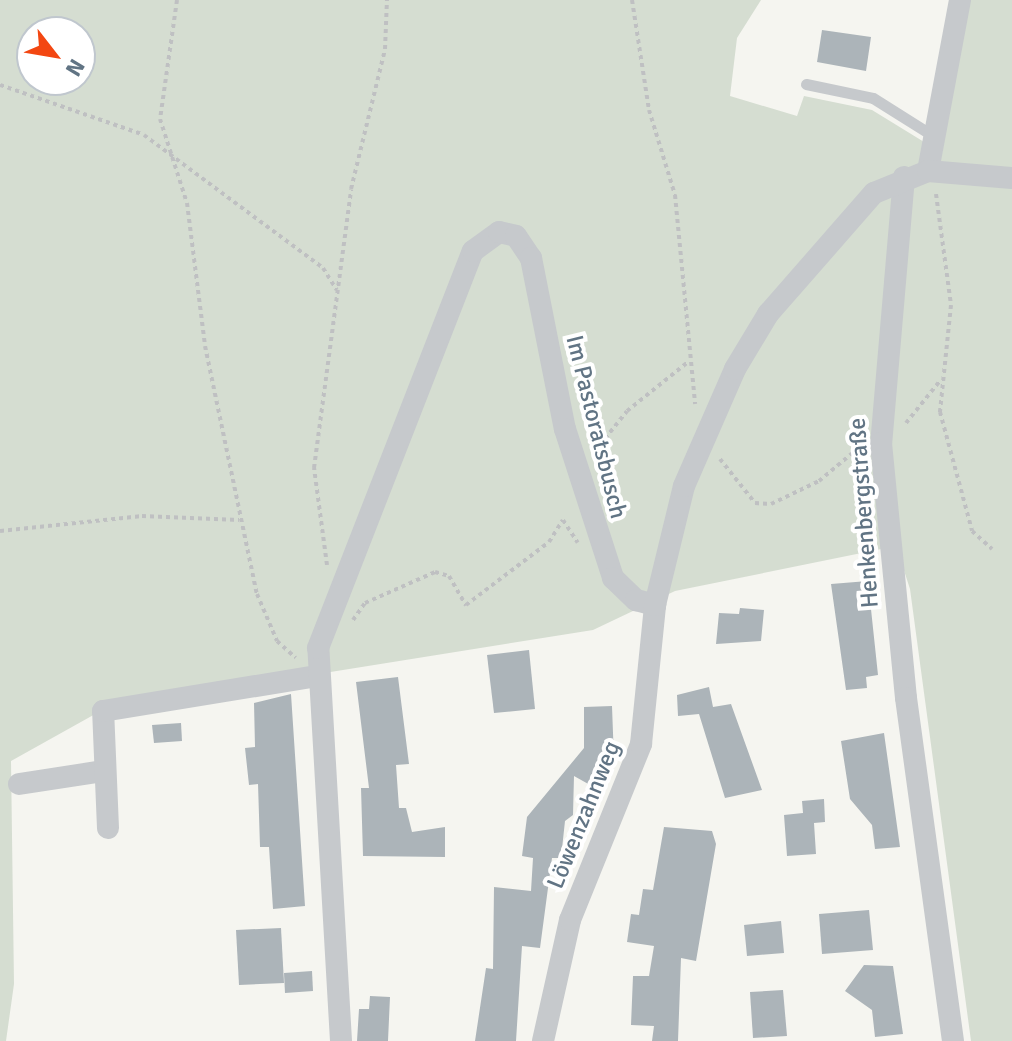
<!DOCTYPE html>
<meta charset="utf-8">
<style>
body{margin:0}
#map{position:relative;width:1012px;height:1041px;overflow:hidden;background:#f5f5f0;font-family:Signika,sans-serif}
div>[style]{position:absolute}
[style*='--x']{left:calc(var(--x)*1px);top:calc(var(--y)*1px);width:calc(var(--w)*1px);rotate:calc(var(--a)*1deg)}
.green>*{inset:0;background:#d5ddd1}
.building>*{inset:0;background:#acb4b9}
.path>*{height:4px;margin-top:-2px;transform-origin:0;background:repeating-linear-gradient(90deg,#bfc0c2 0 4px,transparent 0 8px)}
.lane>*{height:11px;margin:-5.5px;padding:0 5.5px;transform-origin:5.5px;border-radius:5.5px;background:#c6c9cc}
.street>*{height:22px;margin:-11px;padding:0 11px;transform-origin:11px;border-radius:11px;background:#c6c9cc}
span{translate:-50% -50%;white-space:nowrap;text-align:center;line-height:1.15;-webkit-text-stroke:8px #fff;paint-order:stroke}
.street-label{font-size:24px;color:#617484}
.north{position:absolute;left:16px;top:16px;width:80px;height:80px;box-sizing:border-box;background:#fff;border:2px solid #c0c7ce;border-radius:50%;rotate:121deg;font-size:22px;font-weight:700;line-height:32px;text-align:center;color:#617484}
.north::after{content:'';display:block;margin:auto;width:28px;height:36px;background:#f34712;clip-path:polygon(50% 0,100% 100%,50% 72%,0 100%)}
</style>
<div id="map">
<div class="green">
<i style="clip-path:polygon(evenodd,0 0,761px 0,737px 38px,730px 96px,797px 116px,804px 96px,872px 110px,942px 153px,968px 0,1012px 0,1012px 1041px,971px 1041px,910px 589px,896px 546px,675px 591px,593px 630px,106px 708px,11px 761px,14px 984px,6px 1041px,0 1041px,0 0,32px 32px,80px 32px,80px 80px,32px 80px,32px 32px)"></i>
</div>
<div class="building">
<i style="clip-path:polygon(822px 30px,871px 37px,866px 71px,817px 62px)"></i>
<i style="clip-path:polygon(868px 581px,878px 675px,866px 677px,867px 688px,846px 690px,831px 584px)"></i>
<i style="clip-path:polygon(740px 608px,764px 610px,761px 641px,716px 644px,719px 613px,739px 614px)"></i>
<i style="clip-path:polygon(529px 650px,535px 709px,494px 713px,487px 655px)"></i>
<i style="clip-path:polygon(398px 677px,409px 764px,396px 765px,399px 808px,406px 808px,412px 832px,445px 827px,445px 857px,363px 856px,361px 788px,369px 788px,356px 682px)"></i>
<i style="clip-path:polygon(709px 687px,713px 707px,731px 704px,762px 790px,725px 798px,699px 714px,678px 716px,677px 695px)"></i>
<i style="clip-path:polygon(291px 694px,305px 906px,273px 909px,269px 847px,260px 847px,258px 784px,249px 785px,245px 748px,255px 747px,254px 703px)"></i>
<i style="clip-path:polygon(612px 706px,614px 760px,599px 790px,574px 776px,573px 815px,565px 821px,561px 858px,552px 858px,540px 948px,522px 946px,516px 1041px,475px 1041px,486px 968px,493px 969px,494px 887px,531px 891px,533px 858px,522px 856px,527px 817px,584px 748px,584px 707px)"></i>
<i style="clip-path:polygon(181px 723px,182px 741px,154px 743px,152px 725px)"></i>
<i style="clip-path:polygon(884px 733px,900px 847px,875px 849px,872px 825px,850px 799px,841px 741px)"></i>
<i style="clip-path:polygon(824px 799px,825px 822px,814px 823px,816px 854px,787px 856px,784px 815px,803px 813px,802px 801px)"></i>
<i style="clip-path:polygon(664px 827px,712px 831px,716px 844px,696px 961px,681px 958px,678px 1041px,652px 1041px,654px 1026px,631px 1025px,633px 976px,649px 976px,654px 946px,627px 942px,631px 914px,639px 915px,643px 889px,653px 890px)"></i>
<i style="clip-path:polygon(869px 910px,873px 950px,822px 954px,819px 914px)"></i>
<i style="clip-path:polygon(781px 921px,784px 953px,747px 956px,744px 925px)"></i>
<i style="clip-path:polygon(281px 928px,284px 983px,239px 985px,236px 930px)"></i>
<i style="clip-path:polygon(864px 965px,893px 966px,903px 1034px,875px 1037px,872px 1010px,845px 991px)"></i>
<i style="clip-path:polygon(312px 971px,313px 991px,285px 993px,284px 973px)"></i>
<i style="clip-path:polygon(783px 990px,787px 1036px,753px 1038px,750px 992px)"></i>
<i style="clip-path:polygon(370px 996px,390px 997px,388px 1041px,357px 1041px,359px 1009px,369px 1009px)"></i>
</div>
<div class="path">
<i style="--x:177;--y:0;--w:120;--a:98.1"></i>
<i style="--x:160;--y:119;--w:88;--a:72.2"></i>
<i style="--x:187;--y:203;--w:144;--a:82.8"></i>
<i style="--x:205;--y:346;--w:253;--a:78.2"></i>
<i style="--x:257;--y:594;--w:51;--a:66.9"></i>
<i style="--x:277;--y:641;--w:25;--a:42"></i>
<i style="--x:632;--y:0;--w:111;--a:81.2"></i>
<i style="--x:649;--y:110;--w:89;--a:73"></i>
<i style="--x:675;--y:195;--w:210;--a:84.5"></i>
<i style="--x:0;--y:85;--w:152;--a:19.1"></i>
<i style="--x:144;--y:135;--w:223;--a:36.6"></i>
<i style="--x:323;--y:268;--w:26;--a:58"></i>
<i style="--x:936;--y:194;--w:112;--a:82.3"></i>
<i style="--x:951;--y:305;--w:108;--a:95.9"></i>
<i style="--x:940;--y:412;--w:123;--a:74.9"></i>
<i style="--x:972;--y:531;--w:27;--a:42"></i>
<i style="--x:906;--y:423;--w:53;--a:-51.2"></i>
<i style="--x:595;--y:451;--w:51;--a:-51.3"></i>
<i style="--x:627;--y:411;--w:78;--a:-38.8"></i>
<i style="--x:720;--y:459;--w:56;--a:51.5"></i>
<i style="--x:755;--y:503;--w:16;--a:4"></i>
<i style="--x:771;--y:504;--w:53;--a:-25.6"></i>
<i style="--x:819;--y:481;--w:56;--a:-39.9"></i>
<i style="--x:0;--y:531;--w:143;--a:-6"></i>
<i style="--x:142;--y:516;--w:97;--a:2.4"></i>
<i style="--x:327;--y:565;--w:98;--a:-97.6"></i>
<i style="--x:314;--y:468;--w:281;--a:-82.4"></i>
<i style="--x:351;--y:189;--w:144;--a:-76.3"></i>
<i style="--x:385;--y:49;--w:49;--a:-87.7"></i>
<i style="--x:353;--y:620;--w:21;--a:-55"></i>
<i style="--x:365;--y:603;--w:77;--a:-23.9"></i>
<i style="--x:435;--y:572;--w:15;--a:16"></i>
<i style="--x:449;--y:576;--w:34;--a:60"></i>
<i style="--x:466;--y:605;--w:104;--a:-37.2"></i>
<i style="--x:549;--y:542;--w:26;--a:-58"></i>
<i style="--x:563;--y:520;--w:27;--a:57"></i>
</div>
<div class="lane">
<i style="--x:806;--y:84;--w:68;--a:11.8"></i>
<i style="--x:873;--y:98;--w:73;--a:32.2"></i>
</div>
<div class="street">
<i style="--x:928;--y:171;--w:174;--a:-79.4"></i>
<i style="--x:904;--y:177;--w:267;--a:94.9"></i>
<i style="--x:881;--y:443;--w:256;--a:84.4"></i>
<i style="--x:906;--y:698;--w:346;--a:82.2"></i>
<i style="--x:19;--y:784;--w:86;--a:-8.7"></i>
<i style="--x:108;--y:828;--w:117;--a:-92.4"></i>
<i style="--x:103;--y:711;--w:216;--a:-9.3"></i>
<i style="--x:341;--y:1041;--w:394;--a:-93.3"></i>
<i style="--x:318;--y:648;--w:426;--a:-68.7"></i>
<i style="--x:473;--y:251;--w:32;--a:-36"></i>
<i style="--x:499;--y:232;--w:17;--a:13"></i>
<i style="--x:516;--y:236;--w:27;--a:56"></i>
<i style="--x:531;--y:258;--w:174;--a:78.8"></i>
<i style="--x:565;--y:429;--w:157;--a:72.1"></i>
<i style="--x:613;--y:578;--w:32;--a:44"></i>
<i style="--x:636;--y:600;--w:20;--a:15"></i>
<i style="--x:543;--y:1041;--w:124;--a:-77.4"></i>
<i style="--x:570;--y:920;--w:190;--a:-68"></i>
<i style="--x:641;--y:744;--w:140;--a:-84.2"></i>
<i style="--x:655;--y:605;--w:122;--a:-76.3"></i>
<i style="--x:684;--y:486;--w:128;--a:-66.4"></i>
<i style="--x:735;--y:369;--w:64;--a:-59"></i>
<i style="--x:768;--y:314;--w:161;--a:-48.8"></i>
<i style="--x:874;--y:193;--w:58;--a:-22.2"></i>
<i style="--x:928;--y:171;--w:84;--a:4.8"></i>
</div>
<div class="street-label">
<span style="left:596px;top:427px;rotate:76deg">Im Pastoratsbusch</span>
<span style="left:864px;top:513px;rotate:-94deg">Henkenbergstraße</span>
<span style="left:584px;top:815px;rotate:-68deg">Löwenzahnweg</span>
</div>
<div class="north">N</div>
</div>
